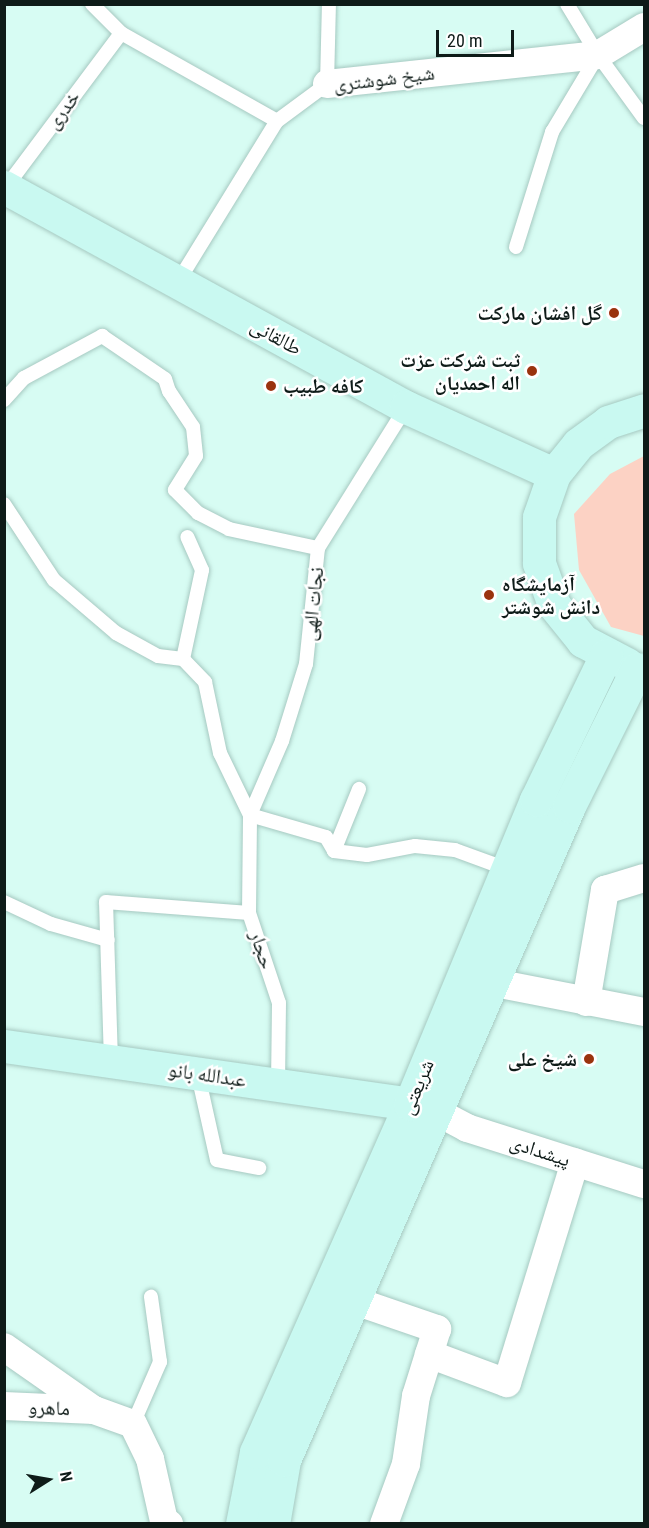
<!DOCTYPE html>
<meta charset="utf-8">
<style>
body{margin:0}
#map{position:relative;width:649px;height:1528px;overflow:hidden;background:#d7fcf3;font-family:"Roboto Condensed","Noto Naskh Arabic",sans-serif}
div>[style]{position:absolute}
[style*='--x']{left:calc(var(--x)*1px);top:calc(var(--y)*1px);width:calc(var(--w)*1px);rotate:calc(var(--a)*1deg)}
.green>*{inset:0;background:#fcd2c4}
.roads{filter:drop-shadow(0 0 2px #a6c9c1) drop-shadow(0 0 2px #a6c9c1)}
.lane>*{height:14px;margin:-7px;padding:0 7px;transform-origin:7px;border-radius:7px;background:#fff}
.street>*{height:28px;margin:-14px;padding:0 14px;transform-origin:14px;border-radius:14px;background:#fff}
.secondary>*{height:33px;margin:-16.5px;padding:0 16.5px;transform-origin:16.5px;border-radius:16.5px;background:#c9f9f1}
.dots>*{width:16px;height:16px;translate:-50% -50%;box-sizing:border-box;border:3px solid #fff;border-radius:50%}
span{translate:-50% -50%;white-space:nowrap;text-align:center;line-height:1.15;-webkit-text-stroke:5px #fff;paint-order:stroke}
.street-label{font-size:20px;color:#0e1b18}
.poi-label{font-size:20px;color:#0e1b18;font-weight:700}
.right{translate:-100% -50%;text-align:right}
.left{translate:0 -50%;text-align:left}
.frame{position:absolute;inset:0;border:6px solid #0e1b18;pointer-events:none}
.north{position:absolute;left:18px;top:1450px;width:60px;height:60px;-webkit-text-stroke:4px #fff;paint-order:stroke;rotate:79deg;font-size:16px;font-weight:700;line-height:24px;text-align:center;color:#0e1b18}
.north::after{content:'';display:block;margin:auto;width:21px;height:27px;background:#0e1b18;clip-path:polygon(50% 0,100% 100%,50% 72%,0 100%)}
.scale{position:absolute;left:436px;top:30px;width:78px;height:27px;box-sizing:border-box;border:3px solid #0e1b18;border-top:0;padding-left:8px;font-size:18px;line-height:21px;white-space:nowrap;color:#0e1b18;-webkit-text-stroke:4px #fff;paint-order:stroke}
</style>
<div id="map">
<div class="green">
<i style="clip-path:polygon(644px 456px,644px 636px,611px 627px,579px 570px,574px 514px,610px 474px)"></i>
</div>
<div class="roads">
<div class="lane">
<i style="--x:92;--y:4;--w:41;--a:45"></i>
<i style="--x:121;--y:33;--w:179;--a:29.4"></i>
<i style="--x:567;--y:4;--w:60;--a:58.7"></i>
<i style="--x:598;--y:55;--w:78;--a:53.9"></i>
<i style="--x:6;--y:187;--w:192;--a:-53.2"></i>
<i style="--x:516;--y:247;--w:121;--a:-72.6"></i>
<i style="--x:552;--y:132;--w:90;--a:-59.1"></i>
<i style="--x:179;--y:280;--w:187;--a:-58.4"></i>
<i style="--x:277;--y:121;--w:62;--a:-36.5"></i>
<i style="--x:327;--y:84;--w:80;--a:-88.6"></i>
<i style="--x:4;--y:400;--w:30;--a:-48"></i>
<i style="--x:24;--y:378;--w:89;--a:-28.3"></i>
<i style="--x:102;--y:336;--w:76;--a:34.3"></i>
<i style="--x:165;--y:379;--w:13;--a:72"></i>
<i style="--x:169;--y:391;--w:43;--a:56.3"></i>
<i style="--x:193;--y:427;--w:29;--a:84"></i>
<i style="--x:196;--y:456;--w:40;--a:122"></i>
<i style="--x:175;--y:490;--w:33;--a:45"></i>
<i style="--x:198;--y:513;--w:35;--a:27"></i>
<i style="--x:229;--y:529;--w:91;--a:12.1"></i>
<i style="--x:4;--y:504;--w:91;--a:56.7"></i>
<i style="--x:54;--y:580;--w:82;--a:40.5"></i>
<i style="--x:116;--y:633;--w:48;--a:28.7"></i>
<i style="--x:158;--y:656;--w:25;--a:7"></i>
<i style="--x:183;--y:659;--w:32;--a:46"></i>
<i style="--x:205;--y:682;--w:73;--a:78.1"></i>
<i style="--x:220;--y:753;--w:69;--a:64.2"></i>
<i style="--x:250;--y:815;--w:79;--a:16.1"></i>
<i style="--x:326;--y:837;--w:16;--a:60"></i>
<i style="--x:334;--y:851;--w:33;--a:7"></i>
<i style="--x:367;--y:855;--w:49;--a:-10.6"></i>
<i style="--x:415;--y:846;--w:40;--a:5.7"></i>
<i style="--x:455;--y:850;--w:55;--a:20.1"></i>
<i style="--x:183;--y:659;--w:91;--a:-77.9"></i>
<i style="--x:202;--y:570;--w:36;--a:-114"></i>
<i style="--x:334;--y:851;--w:67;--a:-68"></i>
<i style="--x:4;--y:902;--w:52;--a:25.1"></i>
<i style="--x:51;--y:924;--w:59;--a:15.7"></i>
<i style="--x:111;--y:1061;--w:159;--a:-91.8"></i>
<i style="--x:106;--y:902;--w:143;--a:4.4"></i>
<i style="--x:198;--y:1075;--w:87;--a:77.4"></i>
<i style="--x:217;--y:1160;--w:43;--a:10.8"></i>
<i style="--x:278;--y:1085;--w:82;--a:-89.3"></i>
<i style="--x:279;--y:1003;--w:95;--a:-108.4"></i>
<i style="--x:249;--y:913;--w:98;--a:-89.4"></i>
<i style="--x:250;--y:815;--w:81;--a:-66.6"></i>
<i style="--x:282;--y:741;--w:81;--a:-72.7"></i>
<i style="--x:306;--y:664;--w:117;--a:-84.1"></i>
<i style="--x:318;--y:548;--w:166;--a:-58"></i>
<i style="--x:133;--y:1424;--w:68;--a:-66.5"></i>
<i style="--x:160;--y:1362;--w:66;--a:-97.9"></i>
</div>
<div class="street">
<i style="--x:327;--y:84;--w:273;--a:-6.1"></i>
<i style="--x:598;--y:55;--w:54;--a:-31.3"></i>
<i style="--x:495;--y:983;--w:152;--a:11"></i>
<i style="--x:586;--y:1002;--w:114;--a:-80.4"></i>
<i style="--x:605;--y:890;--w:41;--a:-17.1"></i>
<i style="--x:437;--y:1112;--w:34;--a:28"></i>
<i style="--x:467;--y:1128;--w:186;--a:17.6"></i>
<i style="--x:355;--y:1301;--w:87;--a:18.9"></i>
<i style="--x:437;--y:1329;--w:70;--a:107.4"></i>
<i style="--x:416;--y:1396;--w:69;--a:98.4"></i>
<i style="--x:406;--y:1464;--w:64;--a:110.1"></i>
<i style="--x:4;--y:1347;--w:110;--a:35"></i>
<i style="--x:94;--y:1410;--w:41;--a:19.7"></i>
<i style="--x:133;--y:1424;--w:39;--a:64"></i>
<i style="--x:150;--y:1459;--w:64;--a:77.3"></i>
<i style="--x:164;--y:1521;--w:6;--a:31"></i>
<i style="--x:429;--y:1354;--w:83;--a:20.4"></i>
<i style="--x:507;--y:1383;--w:231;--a:-72.9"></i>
<i style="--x:4;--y:1406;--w:90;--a:2.5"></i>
</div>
<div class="secondary">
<i style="--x:4;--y:187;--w:458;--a:28.7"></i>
<i style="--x:406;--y:407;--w:162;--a:24.4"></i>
<i style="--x:627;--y:664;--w:50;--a:-152.4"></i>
<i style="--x:583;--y:641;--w:46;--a:-128.9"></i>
<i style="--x:554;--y:605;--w:45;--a:-109.7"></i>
<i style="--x:539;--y:563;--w:46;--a:-90"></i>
<i style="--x:539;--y:517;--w:46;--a:-70.8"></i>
<i style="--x:554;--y:474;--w:38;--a:-51"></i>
<i style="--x:578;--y:444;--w:37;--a:-36"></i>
<i style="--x:608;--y:422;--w:38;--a:-18"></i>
<i style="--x:4;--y:1046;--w:410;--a:8.1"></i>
<i style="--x:242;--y:1524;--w:73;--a:-79"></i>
<i style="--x:256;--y:1452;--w:381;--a:-66.1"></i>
<i style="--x:410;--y:1104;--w:329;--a:-67.5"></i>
<i style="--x:536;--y:800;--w:161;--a:-64.2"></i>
<i style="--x:273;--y:1524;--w:65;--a:-80.2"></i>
<i style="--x:284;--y:1460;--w:713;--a:-66.45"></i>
<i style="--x:569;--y:806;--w:153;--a:-63.6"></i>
</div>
</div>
<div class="dots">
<i style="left:614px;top:313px;background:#9a330e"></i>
<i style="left:532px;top:371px;background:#9a330e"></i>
<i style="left:271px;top:386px;background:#9a330e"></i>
<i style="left:489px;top:595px;background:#9a330e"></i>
<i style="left:589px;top:1059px;background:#9a330e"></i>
</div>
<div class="street-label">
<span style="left:384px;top:79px;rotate:-7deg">شیخ شوشتری</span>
<span style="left:63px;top:110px;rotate:-53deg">خدری</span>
<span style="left:276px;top:337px;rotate:29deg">طالقانی</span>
<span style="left:313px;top:604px;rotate:-84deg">نجات الهی</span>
<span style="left:262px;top:950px;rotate:72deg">حجار</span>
<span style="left:207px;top:1075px;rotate:8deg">عبدالله بانو</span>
<span style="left:417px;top:1087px;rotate:-67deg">شریعتی</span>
<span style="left:540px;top:1151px;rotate:18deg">پیشدادی</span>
<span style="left:49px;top:1408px;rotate:2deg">ماهرو</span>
</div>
<div class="poi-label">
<span class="right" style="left:602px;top:313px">گل افشان مارکت</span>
<span class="right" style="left:520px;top:372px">ثبت شرکت عزت<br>اله احمدیان</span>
<span class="left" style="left:283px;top:386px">کافه طبیب</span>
<span class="left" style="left:502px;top:596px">آزمایشگاه<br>دانش شوشتر</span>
<span class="right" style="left:577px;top:1059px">شیخ علی</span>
</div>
<div class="frame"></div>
<div class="north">N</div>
<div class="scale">20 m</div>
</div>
